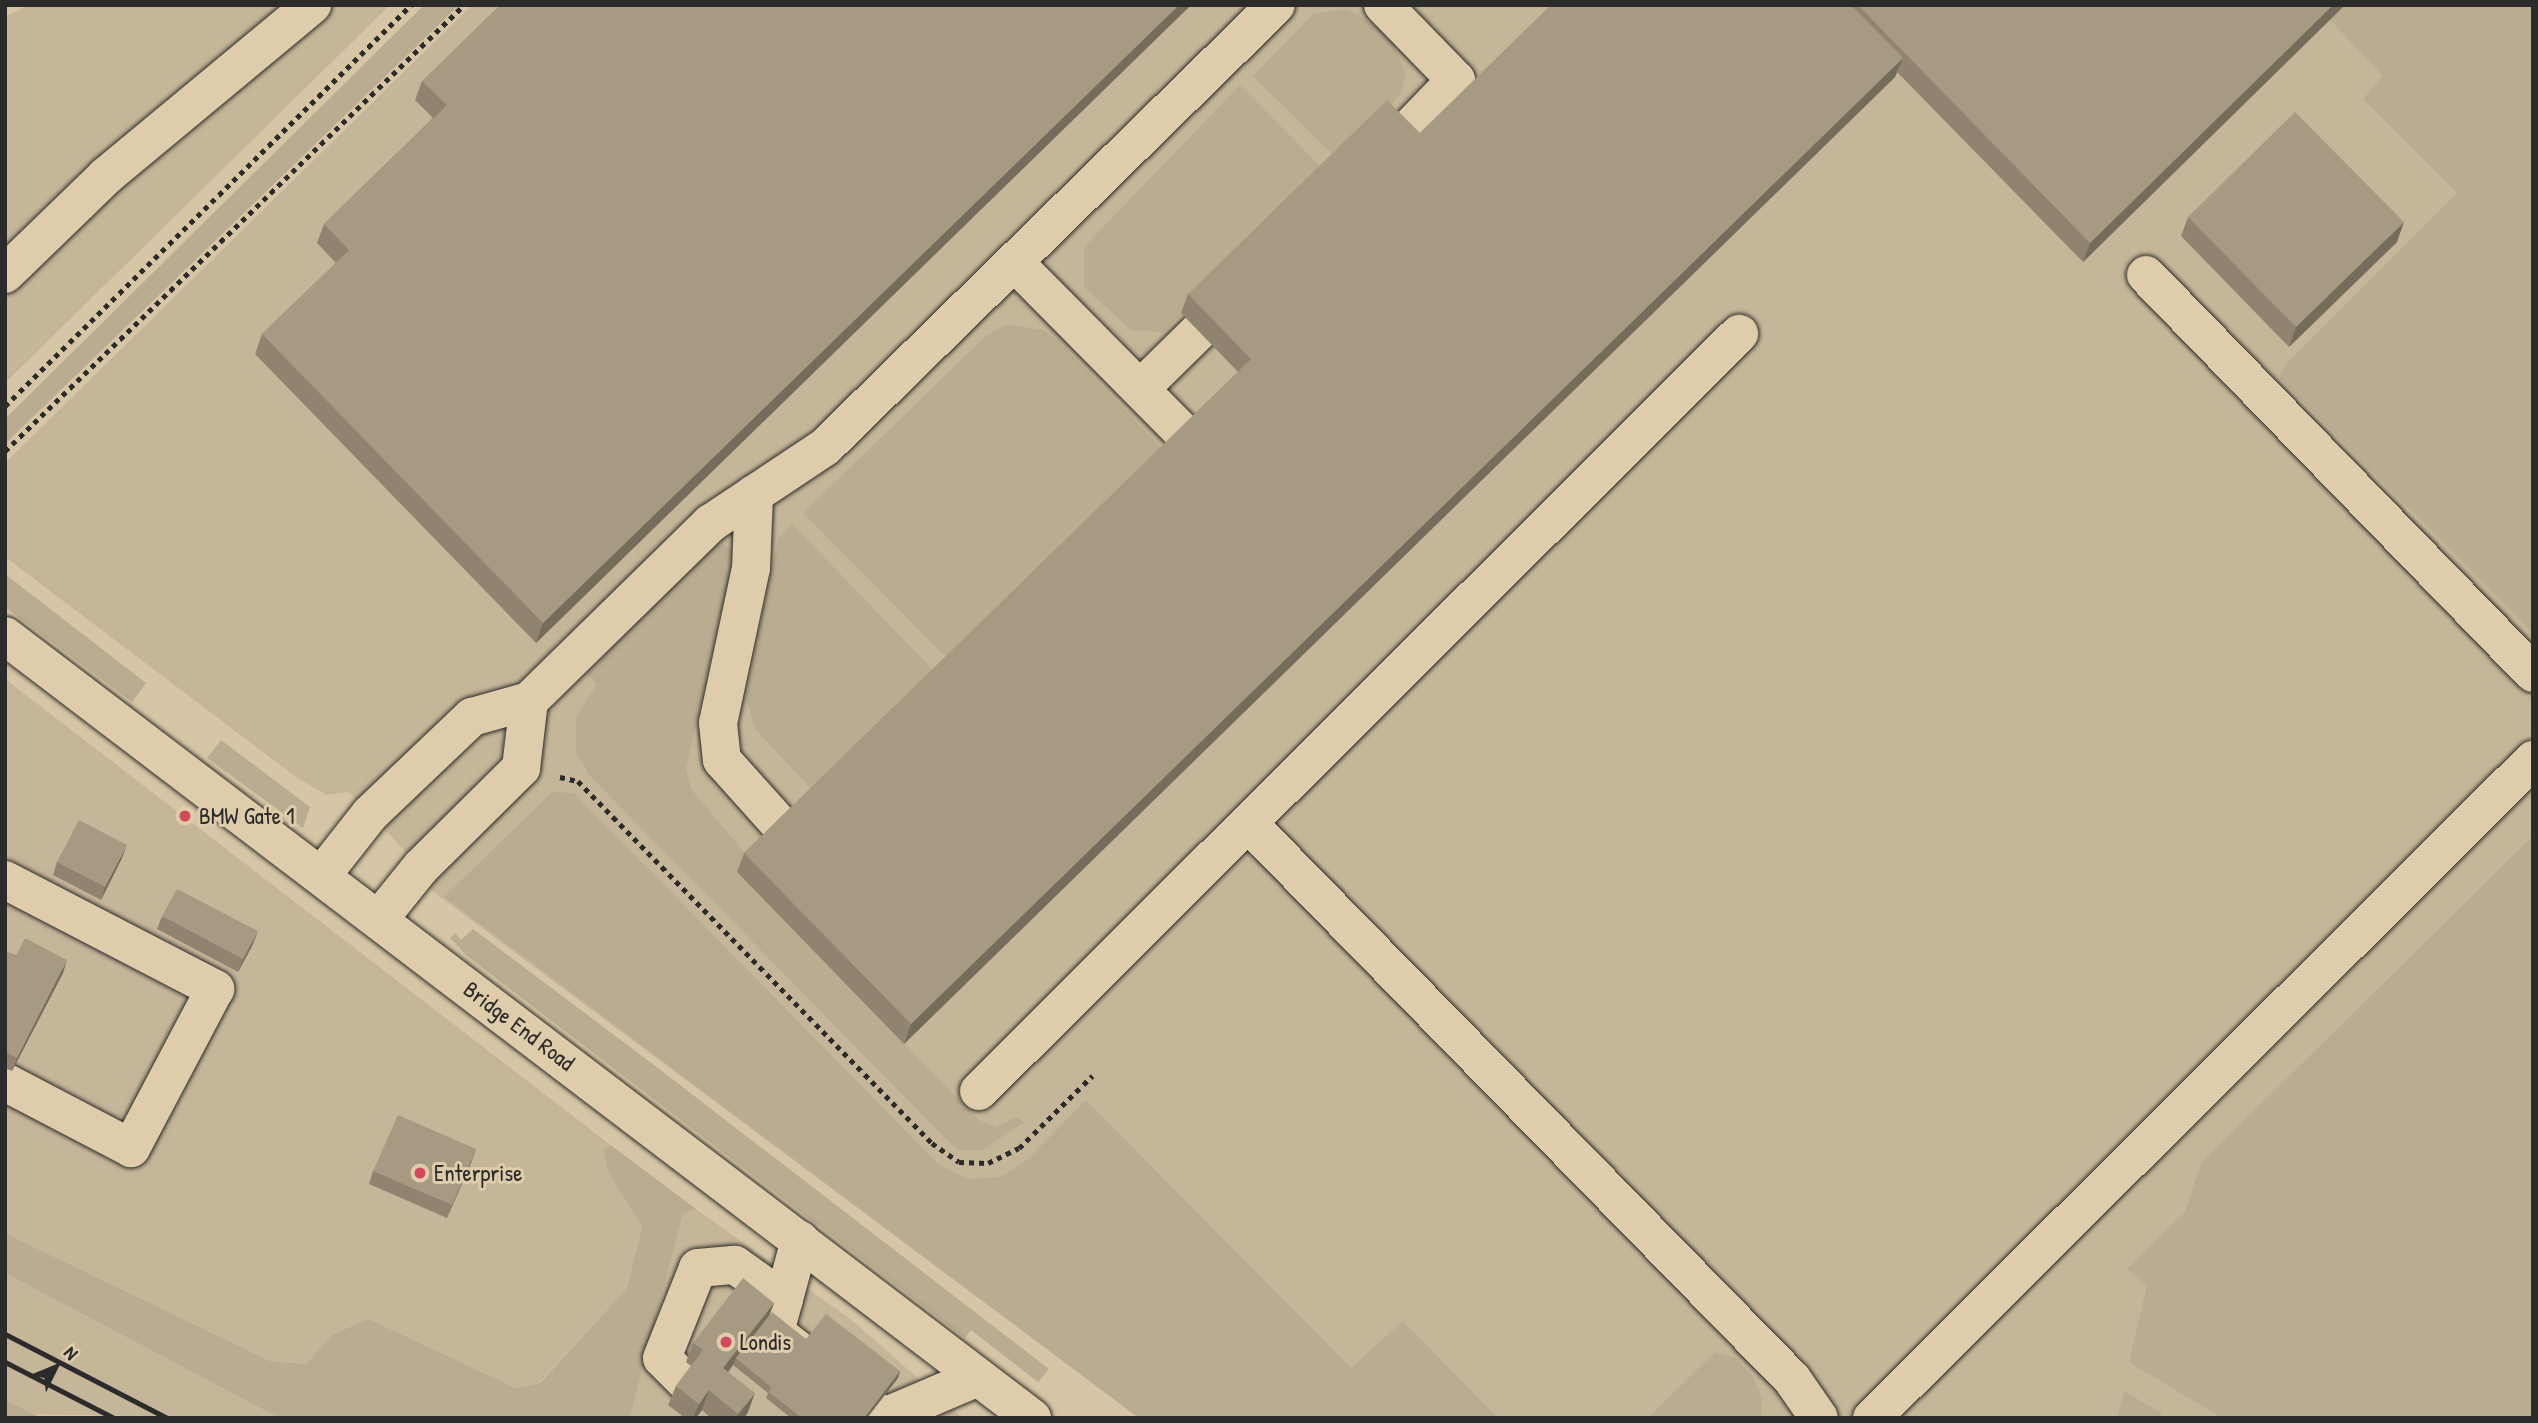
<!DOCTYPE html>
<style>
body{margin:0}
#map{position:relative;width:2538px;height:1423px;overflow:hidden;background:#d7c6a5;font-family:"Patrick Hand",sans-serif}
div>[style]{position:absolute}
[style*='--x']{left:calc(var(--x)*1px);top:calc(var(--y)*1px);width:calc(var(--w)*1px);rotate:calc(var(--a)*1deg)}
.built>*{inset:0;background:#c6b699}
.green>*{inset:0;background:#baac91}
.path>*{height:4.5px;margin-top:-2.25px;transform-origin:0;background:repeating-linear-gradient(90deg,#2b2b2b 0 5px,transparent 0 10px)}
.roads{filter:drop-shadow(0 0 2px #2b2b2b) drop-shadow(0 0 2px #2b2b2b)}
.minor>*{height:38px;margin:-19px;padding:0 19px;transform-origin:19px;border-radius:19px;background:#deccaa}
.major>*{height:38px;margin:-19px;padding:0 19px;transform-origin:19px;border-radius:19px;background:#deccaa}
.rail>*{height:5px;margin:-2.5px;padding:0 2.5px;transform-origin:2.5px;border-radius:2.5px;background:#2b2b2b}
.wall>*{inset:0;background:#908471}
.shaded-wall>*{inset:0;background:#756c5c}
.building>*{inset:0;background:#a79a83}
.dots>*{width:19px;height:19px;translate:-50% -50%;box-sizing:border-box;border:4px solid #deccaa;border-radius:50%}
span{translate:-50% -50%;white-space:nowrap;text-align:center;line-height:1.15;-webkit-text-stroke:6px #deccaa;paint-order:stroke}
.poi-label{font-size:23px;color:#2b2b2b}
.left{translate:0 -50%;text-align:left}
.street-label{font-size:23px;color:#2b2b2b}
.frame{position:absolute;inset:0;border:7px solid #2b2b2b;pointer-events:none}
.north{position:absolute;left:21px;top:1332px;width:70px;height:70px;-webkit-text-stroke:5px #deccaa;paint-order:stroke;rotate:47deg;font-size:19px;font-weight:700;line-height:28px;text-align:center;color:#2b2b2b}
.north::after{content:'';display:block;margin:auto;width:24px;height:32px;background:#2b2b2b;clip-path:polygon(50% 0,100% 100%,50% 72%,0 100%)}
</style>
<div id="map">
<div class="built">
<i style="clip-path:polygon(29px 5px,390px 5px,5px 383px,5px 17px)"></i>
<i style="clip-path:polygon(472px 5px,2533px 5px,2533px 1346px,2416px 1418px,2161px 1418px,2124px 1392px,2117px 1418px,1139px 1418px,431px 890px,434px 882px,349px 792px,326px 795px,296px 777px,5px 557px,5px 463px)"></i>
<i style="clip-path:polygon(5px 679px,612px 1146px,603px 1149px,608px 1172px,642px 1227px,627px 1288px,539px 1383px,516px 1388px,369px 1319px,333px 1334px,306px 1364px,270px 1361px,5px 1233px)"></i>
<i style="clip-path:polygon(696px 1209px,853px 1321px,963px 1418px,630px 1418px,683px 1214px)"></i>
<i style="clip-path:polygon(5px 1273px,279px 1418px,5px 1414px)"></i>
</div>
<div class="green">
<i style="clip-path:polygon(424px 5px,459px 5px,5px 444px,5px 419px)"></i>
<i style="clip-path:polygon(2345px 5px,2533px 5px,2533px 633px,2279px 378px,2287px 363px,2457px 193px,2363px 99px,2383px 76px,2330px 20px)"></i>
<i style="clip-path:polygon(1348px 9px,1388px 34px,1406px 73px,1402px 91px,1380px 120px,1338px 160px,1253px 76px,1313px 14px)"></i>
<i style="clip-path:polygon(1240px 85px,1326px 172px,1163px 332px,1131px 330px,1084px 287px,1084px 247px)"></i>
<i style="clip-path:polygon(1007px 324px,1043px 330px,1059px 342px,1167px 453px,952px 663px,803px 513px,987px 335px)"></i>
<i style="clip-path:polygon(792px 524px,939px 676px,817px 795px,755px 729px,746px 698px,778px 539px)"></i>
<i style="clip-path:polygon(719px 541px,734px 553px,686px 769px,691px 789px,745px 853px,738px 873px,979px 1120px,996px 1127px,1016px 1117px,1024px 1122px,983px 1150px,958px 1150px,944px 1137px,589px 775px,576px 752px,576px 716px,597px 685px,587px 673px)"></i>
<i style="clip-path:polygon(5px 574px,146px 683px,132px 702px,5px 607px)"></i>
<i style="clip-path:polygon(221px 740px,310px 807px,303px 828px,207px 758px)"></i>
<i style="clip-path:polygon(552px 792px,574px 793px,939px 1165px,968px 1179px,1001px 1177px,1028px 1159px,1086px 1100px,1351px 1368px,1403px 1321px,1498px 1418px,1139px 1418px,444px 897px)"></i>
<i style="clip-path:polygon(2533px 836px,2533px 1418px,2222px 1418px,2129px 1362px,2147px 1286px,2127px 1269px,2185px 1212px,2201px 1163px)"></i>
<i style="clip-path:polygon(473px 929px,654px 1065px,1049px 1369px,1038px 1382px,971px 1330px,965px 1338px,467px 956px,450px 938px,455px 933px,461px 940px)"></i>
<i style="clip-path:polygon(612px 1146px,696px 1209px,683px 1214px,630px 1418px,279px 1418px,5px 1273px,5px 1233px,270px 1361px,306px 1364px,333px 1334px,369px 1319px,516px 1388px,540px 1383px,627px 1288px,642px 1227px,608px 1172px,603px 1149px)"></i>
<i style="clip-path:polygon(1715px 1352px,1736px 1358px,1753px 1377px,1762px 1398px,1761px 1418px,1648px 1418px)"></i>
<i style="clip-path:polygon(2124px 1391px,2161px 1413px,2161px 1418px,2117px 1418px)"></i>
<i style="clip-path:polygon(5px 1400px,41px 1418px,13px 1418px,5px 1414px)"></i>
</div>
<div class="path">
<i style="--x:5;--y:406;--w:571;--a:-44.65"></i>
<i style="--x:5;--y:451;--w:640;--a:-44.18"></i>
<i style="--x:560;--y:777;--w:18;--a:13"></i>
<i style="--x:578;--y:781;--w:506;--a:45.64"></i>
<i style="--x:932;--y:1143;--w:33;--a:35"></i>
<i style="--x:959;--y:1162;--w:29;--a:2"></i>
<i style="--x:988;--y:1163;--w:34;--a:-26"></i>
<i style="--x:1019;--y:1148;--w:103;--a:-44.6"></i>
</div>
<div class="roads">
<div class="minor">
<i style="--x:1383;--y:5;--w:105;--a:45.8"></i>
<i style="--x:1456;--y:80;--w:82;--a:134"></i>
<i style="--x:1014;--y:262;--w:243;--a:45.3"></i>
<i style="--x:5;--y:274;--w:141;--a:-44.1"></i>
<i style="--x:106;--y:176;--w:268;--a:-39.7"></i>
<i style="--x:2146;--y:275;--w:555;--a:45.8"></i>
<i style="--x:1141;--y:388;--w:81;--a:-44.5"></i>
<i style="--x:754;--y:494;--w:74;--a:92.3"></i>
<i style="--x:751;--y:568;--w:158;--a:102"></i>
<i style="--x:718;--y:723;--w:37;--a:84"></i>
<i style="--x:722;--y:760;--w:91;--a:48.1"></i>
<i style="--x:1248;--y:823;--w:778;--a:45.63"></i>
<i style="--x:1792;--y:1379;--w:47;--a:55.3"></i>
<i style="--x:322;--y:875;--w:78;--a:-51.8"></i>
<i style="--x:370;--y:814;--w:141;--a:-43.6"></i>
<i style="--x:472;--y:717;--w:59;--a:-15.7"></i>
<i style="--x:529;--y:701;--w:255;--a:-44.4"></i>
<i style="--x:711;--y:523;--w:137;--a:-33.7"></i>
<i style="--x:825;--y:447;--w:631;--a:-44.42"></i>
<i style="--x:5;--y:880;--w:237;--a:27.4"></i>
<i style="--x:215;--y:989;--w:180;--a:117.8"></i>
<i style="--x:131;--y:1148;--w:142;--a:-152.4"></i>
<i style="--x:379;--y:919;--w:67;--a:-51.1"></i>
<i style="--x:421;--y:867;--w:141;--a:-44.7"></i>
<i style="--x:521;--y:768;--w:67;--a:-83.2"></i>
<i style="--x:979;--y:1091;--w:1073;--a:-44.89"></i>
<i style="--x:800;--y:1240;--w:95;--a:105.2"></i>
<i style="--x:775;--y:1332;--w:137;--a:38.2"></i>
<i style="--x:687;--y:1383;--w:35;--a:-135"></i>
<i style="--x:662;--y:1358;--w:97;--a:-68.2"></i>
<i style="--x:698;--y:1268;--w:37;--a:-5"></i>
<i style="--x:735;--y:1265;--w:60;--a:35.5"></i>
<i style="--x:882;--y:1418;--w:104;--a:-23.1"></i>
<i style="--x:1872;--y:1418;--w:933;--a:-44.87"></i>
</div>
<div class="major">
<i style="--x:5;--y:636;--w:1291;--a:37.29"></i>
</div>
</div>
<div class="rail">
<i style="--x:5;--y:1334;--w:182;--a:27.4"></i>
<i style="--x:5;--y:1362;--w:123;--a:27.2"></i>
</div>
<div class="wall">
<i style="clip-path:polygon(1191px 5px,536px 643px,255px 354px,262px 334px,336px 263px,317px 243px,324px 224px,433px 118px,415px 100px,422px 81px)"></i>
<i style="clip-path:polygon(1551px 5px,2345px 5px,2083px 262px,1897px 72px,1895px 77px,904px 1044px,737px 872px,744px 853px,1238px 372px,1181px 313px,1188px 294px,1420px 133px)"></i>
<i style="clip-path:polygon(2188px 217px,2397px 242px,2289px 347px,2181px 236px)"></i>
<i style="clip-path:polygon(122px 858px,101px 900px,53px 875px,57px 862px)"></i>
<i style="clip-path:polygon(162px 916px,253px 944px,238px 972px,157px 929px)"></i>
<i style="clip-path:polygon(5px 951px,63px 973px,12px 1071px,5px 1068px)"></i>
<i style="clip-path:polygon(476px 1149px,447px 1218px,369px 1184px,373px 1171px)"></i>
<i style="clip-path:polygon(774px 1303px,769px 1316px,806px 1339px,900px 1371px,898px 1378px,867px 1418px,791px 1418px,766px 1398px,768px 1393px,733px 1365px,728px 1372px,748px 1412px,744px 1418px,711px 1418px,702px 1410px,696px 1418px,685px 1418px,668px 1405px,676px 1386px,691px 1366px,686px 1362px,693px 1343px)"></i>
</div>
<div class="shaded-wall">
<i style="clip-path:polygon(1179px 5px,1191px 5px,536px 643px,543px 623px)"></i>
<i style="clip-path:polygon(2333px 5px,2345px 5px,2083px 262px,2090px 243px)"></i>
<i style="clip-path:polygon(1903px 58px,1895px 77px,904px 1044px,911px 1024px)"></i>
<i style="clip-path:polygon(2404px 222px,2397px 242px,2289px 347px,2296px 327px)"></i>
<i style="clip-path:polygon(127px 845px,122px 858px,101px 900px,105px 887px)"></i>
<i style="clip-path:polygon(258px 931px,253px 944px,238px 972px,243px 959px)"></i>
<i style="clip-path:polygon(67px 960px,63px 973px,12px 1071px,17px 1058px)"></i>
<i style="clip-path:polygon(476px 1149px,471px 1163px,447px 1218px,452px 1205px)"></i>
<i style="clip-path:polygon(774px 1303px,767px 1322px,736px 1358px,733px 1365px,716px 1388px,723px 1368px)"></i>
<i style="clip-path:polygon(900px 1371px,898px 1378px,867px 1418px,864px 1418px)"></i>
<i style="clip-path:polygon(709px 1390px,702px 1410px,696px 1418px,693px 1418px,699px 1404px)"></i>
<i style="clip-path:polygon(755px 1393px,748px 1412px,744px 1418px,737px 1418px,738px 1414px)"></i>
</div>
<div class="building">
<i style="clip-path:polygon(500px 5px,1179px 5px,543px 623px,262px 334px,349px 250px,324px 224px,447px 105px,422px 81px)"></i>
<i style="clip-path:polygon(1551px 5px,1851px 5px,1903px 58px,911px 1024px,744px 853px,1251px 359px,1188px 294px,1387px 100px,1420px 133px)"></i>
<i style="clip-path:polygon(1858px 5px,2333px 5px,2090px 243px)"></i>
<i style="clip-path:polygon(2295px 112px,2404px 222px,2296px 327px,2188px 217px)"></i>
<i style="clip-path:polygon(79px 820px,127px 845px,105px 887px,57px 862px)"></i>
<i style="clip-path:polygon(177px 889px,258px 931px,243px 959px,162px 916px)"></i>
<i style="clip-path:polygon(25px 938px,67px 960px,17px 1058px,5px 1052px,5px 951px,6px 951px,16px 956px)"></i>
<i style="clip-path:polygon(398px 1115px,476px 1149px,452px 1205px,373px 1171px)"></i>
<i style="clip-path:polygon(743px 1278px,774px 1303px,723px 1368px,755px 1393px,738px 1414px,709px 1390px,699px 1404px,676px 1386px,703px 1350px,693px 1343px)"></i>
<i style="clip-path:polygon(772px 1312px,806px 1339px,826px 1314px,900px 1371px,864px 1418px,802px 1418px,769px 1392px,771px 1387px,736px 1358px)"></i>
</div>
<div class="dots">
<i style="left:185px;top:816px;background:#d1495b"></i>
<i style="left:420px;top:1173px;background:#d1495b"></i>
<i style="left:726px;top:1342px;background:#d1495b"></i>
</div>
<div class="poi-label">
<span class="left" style="left:199px;top:816px">BMW Gate 1</span>
<span class="left" style="left:434px;top:1173px">Enterprise</span>
<span class="left" style="left:740px;top:1342px">Londis</span>
</div>
<div class="street-label">
<span style="left:519px;top:1026px;rotate:37deg">Bridge End Road</span>
</div>
<div class="frame"></div>
<div class="north">N</div>
</div>
